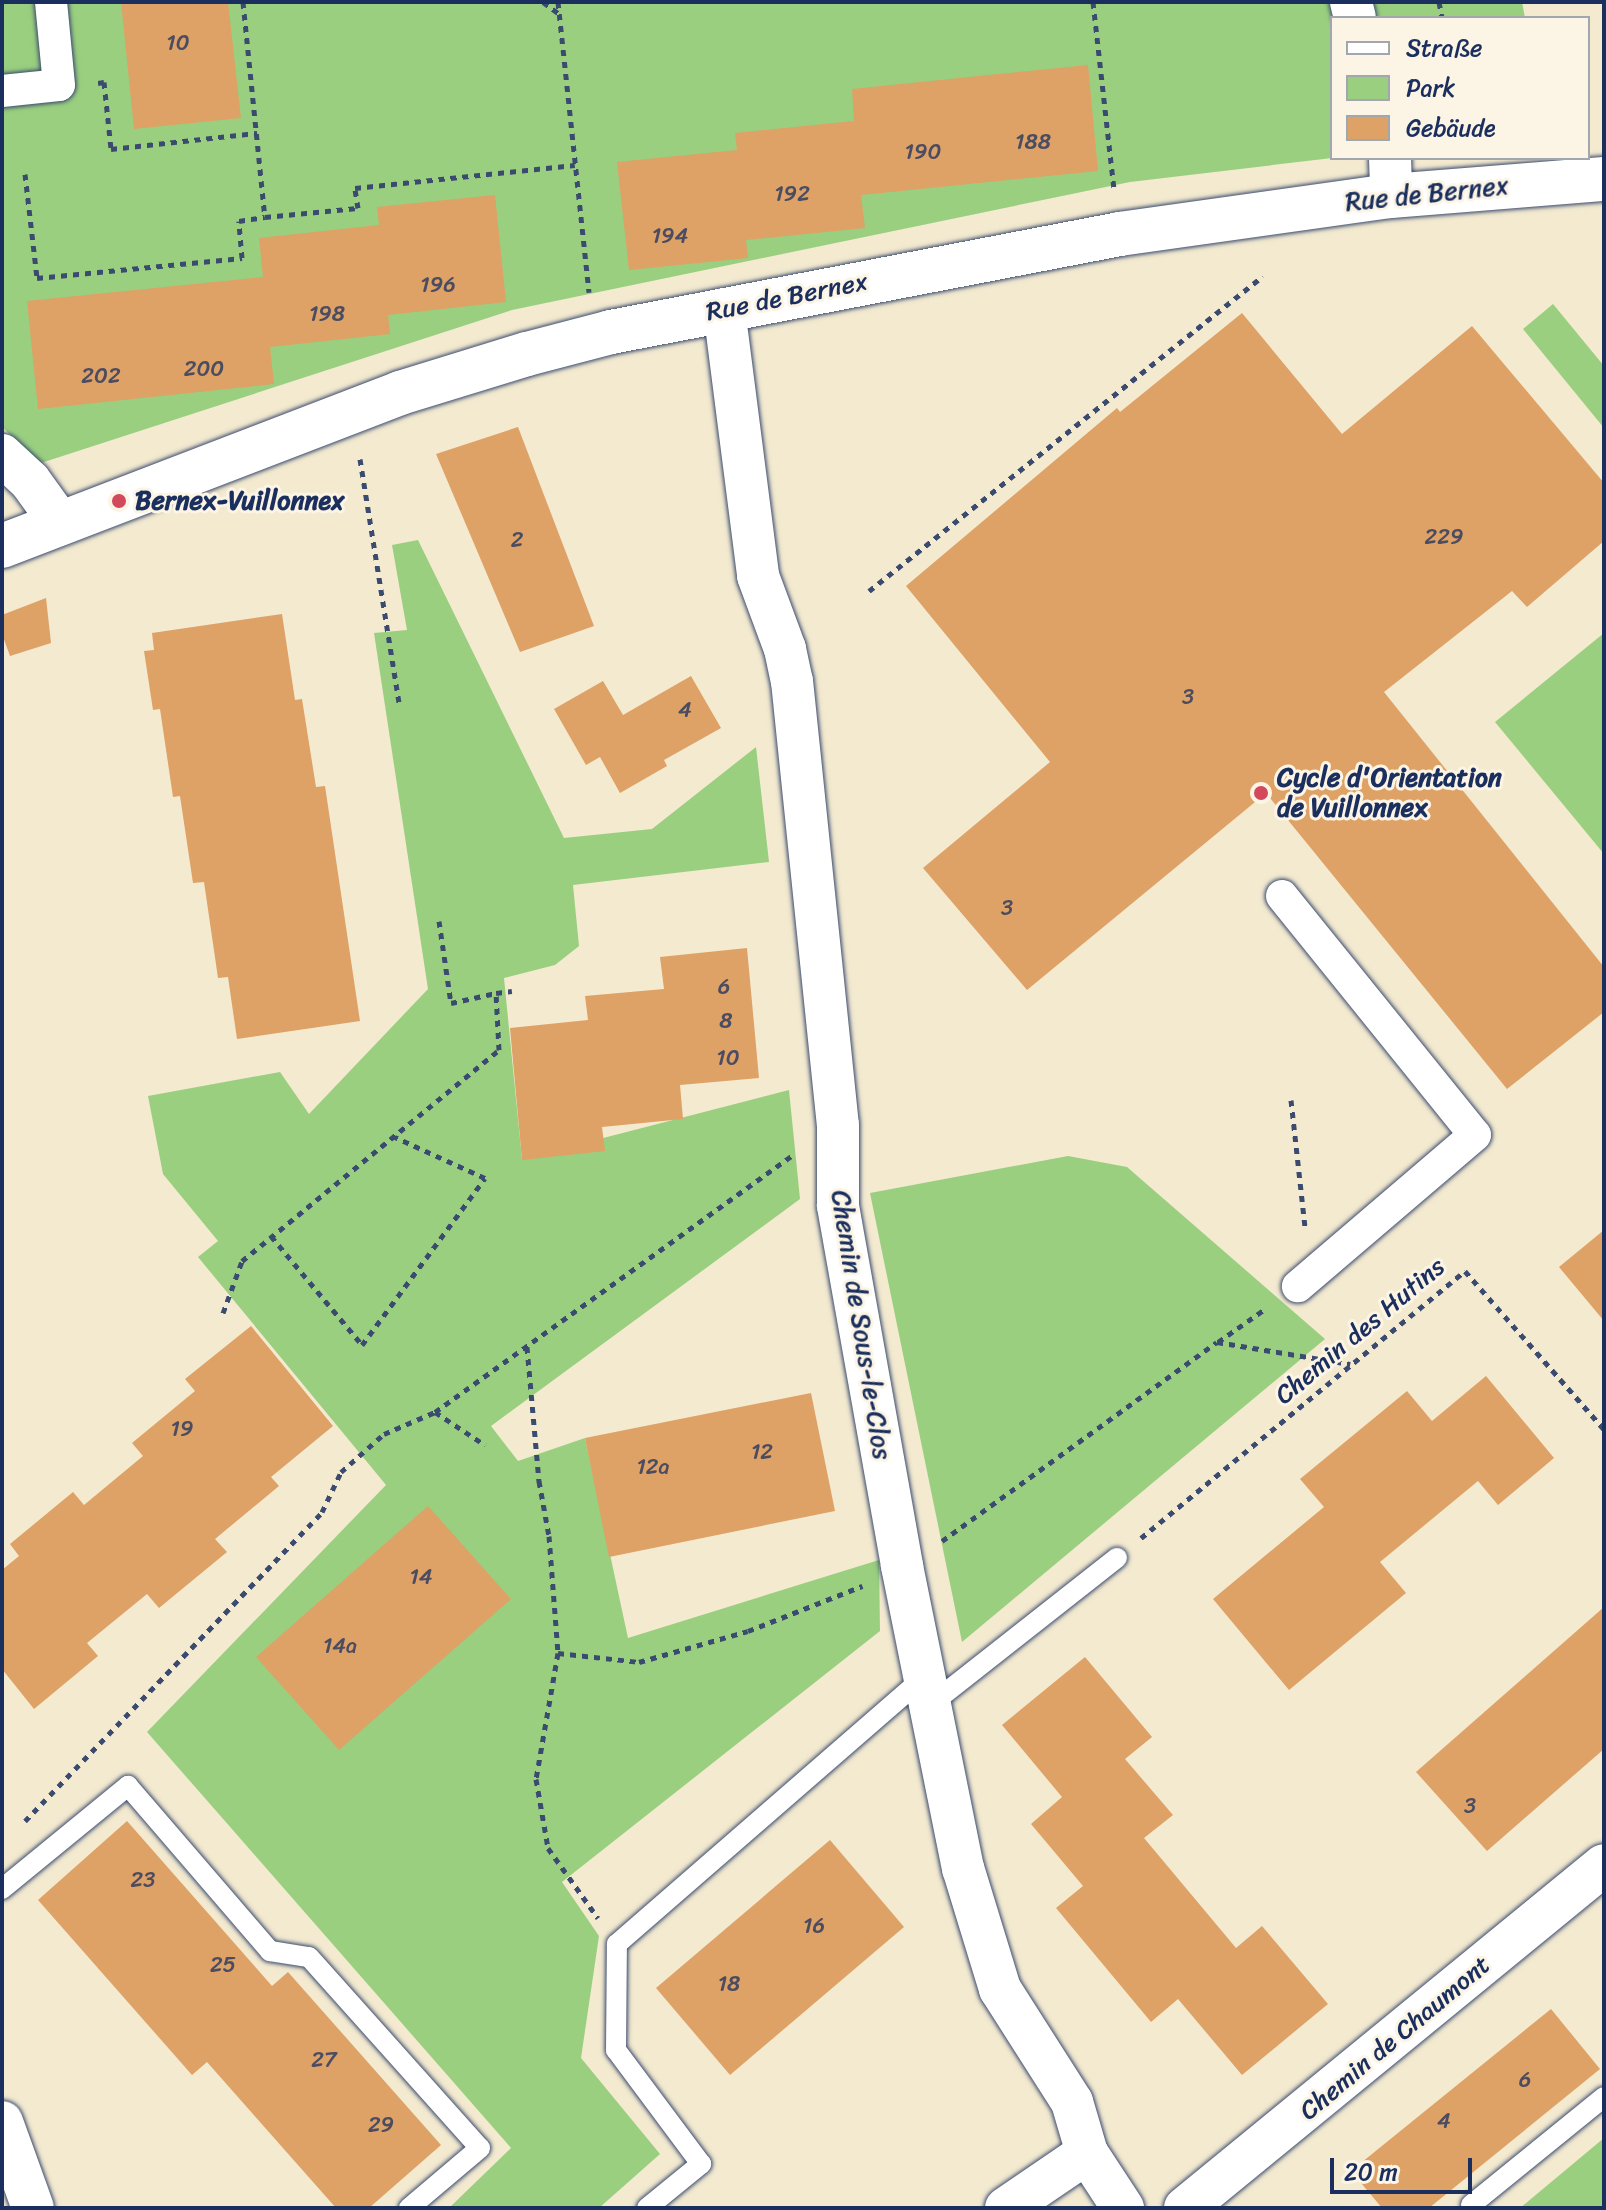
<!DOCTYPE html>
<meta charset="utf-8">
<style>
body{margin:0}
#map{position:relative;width:1606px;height:2210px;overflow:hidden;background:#f3ead0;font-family:Sriracha,sans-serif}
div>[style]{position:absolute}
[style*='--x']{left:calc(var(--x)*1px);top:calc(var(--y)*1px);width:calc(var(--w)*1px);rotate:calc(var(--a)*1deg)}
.green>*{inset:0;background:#9acf7f}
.building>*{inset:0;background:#dea166}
.path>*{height:5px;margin-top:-2.5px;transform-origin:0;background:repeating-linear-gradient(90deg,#3b4b6f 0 6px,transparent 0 12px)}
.roads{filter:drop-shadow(0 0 2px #3b4b6f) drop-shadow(0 0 2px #3b4b6f)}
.service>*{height:20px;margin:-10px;padding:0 10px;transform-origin:10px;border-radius:10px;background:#fff}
.pedestrian>*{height:32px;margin:-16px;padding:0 16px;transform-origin:16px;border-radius:16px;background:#fff}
.minor>*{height:42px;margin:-21px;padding:0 21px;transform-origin:21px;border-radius:21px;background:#fff}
.tertiary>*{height:44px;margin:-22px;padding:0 22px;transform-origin:22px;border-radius:22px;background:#fff}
.dots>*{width:22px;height:22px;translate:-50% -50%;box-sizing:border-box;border:4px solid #fcf5e5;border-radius:50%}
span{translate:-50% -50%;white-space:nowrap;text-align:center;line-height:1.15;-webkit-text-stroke:6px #fcf5e5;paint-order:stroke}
.number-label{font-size:22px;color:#4c4c60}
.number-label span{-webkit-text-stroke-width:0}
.street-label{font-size:26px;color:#1b2f5e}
.poi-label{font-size:26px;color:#1b2f5e;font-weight:700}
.left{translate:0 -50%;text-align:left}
.frame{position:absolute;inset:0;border:4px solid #1b2f5e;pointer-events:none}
.legend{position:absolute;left:1330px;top:16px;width:260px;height:144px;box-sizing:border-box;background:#fcf5e5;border:2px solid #a2a6af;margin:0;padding:10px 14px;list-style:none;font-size:24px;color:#1b2f5e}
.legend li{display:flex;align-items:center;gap:16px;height:40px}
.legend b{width:40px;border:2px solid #a2a6af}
.scale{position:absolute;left:1330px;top:2158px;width:142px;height:36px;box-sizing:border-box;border:4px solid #1b2f5e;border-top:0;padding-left:10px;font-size:24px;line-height:28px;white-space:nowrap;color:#1b2f5e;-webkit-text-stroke:6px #fcf5e5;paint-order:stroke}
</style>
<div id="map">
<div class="green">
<i style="clip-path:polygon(2px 2px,1522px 2px,1525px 18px,1332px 18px,1332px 158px,1130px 182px,512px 310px,41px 463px,2px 427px)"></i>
<i style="clip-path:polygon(1553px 304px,1604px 366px,1604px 428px,1523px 329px)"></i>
<i style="clip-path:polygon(418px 540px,564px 838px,652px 829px,756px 747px,769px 862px,573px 885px,579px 946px,555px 965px,504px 978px,522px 1159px,789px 1090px,800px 1199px,491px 1426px,518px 1461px,585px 1438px,628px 1638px,879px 1560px,880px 1631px,562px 1882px,599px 1936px,581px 2058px,660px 2154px,599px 2208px,449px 2208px,511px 2148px,147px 1732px,386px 1485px,198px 1257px,218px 1241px,163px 1174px,148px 1096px,280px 1072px,309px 1114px,428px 989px,374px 633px,407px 630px,392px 545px)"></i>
<i style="clip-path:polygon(1604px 633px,1604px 854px,1495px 722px)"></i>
<i style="clip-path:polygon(1068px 1156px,1127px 1167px,1325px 1339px,962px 1642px,870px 1193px)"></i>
<i style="clip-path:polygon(1604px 2138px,1604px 2208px,1520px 2208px)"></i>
</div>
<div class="building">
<i style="clip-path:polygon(121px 2px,228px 2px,241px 118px,134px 129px)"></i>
<i style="clip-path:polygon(1088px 65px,1098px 171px,861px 195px,865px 228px,746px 240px,748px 258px,629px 270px,617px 162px,737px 150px,735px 133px,854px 121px,852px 89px)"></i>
<i style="clip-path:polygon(495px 195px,506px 302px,388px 315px,390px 334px,270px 347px,274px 384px,38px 409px,27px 301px,263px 277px,259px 238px,379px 225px,377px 207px)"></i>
<i style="clip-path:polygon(1242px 313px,1342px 434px,1472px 326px,1604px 483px,1604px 541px,1527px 607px,1512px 591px,1384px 692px,1604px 967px,1604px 1012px,1507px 1089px,1266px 793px,1027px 990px,923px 868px,1050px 762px,906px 586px,1117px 408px,1120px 412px)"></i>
<i style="clip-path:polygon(518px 427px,594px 626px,520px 652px,436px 454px)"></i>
<i style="clip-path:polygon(46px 598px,51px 643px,10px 656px,2px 634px,2px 615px)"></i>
<i style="clip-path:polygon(282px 614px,295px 700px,302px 699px,316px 787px,325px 786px,360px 1021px,237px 1039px,228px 977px,218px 978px,204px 882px,193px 883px,180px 796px,173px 797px,160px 709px,153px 710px,144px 651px,154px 650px,152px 633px)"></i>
<i style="clip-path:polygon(691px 676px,721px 728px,664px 760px,667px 766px,620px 793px,600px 757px,586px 765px,554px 709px,603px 681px,623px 715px)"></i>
<i style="clip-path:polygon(747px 948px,759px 1078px,680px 1085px,683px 1119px,602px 1127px,605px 1151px,522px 1160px,510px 1028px,588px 1020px,585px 996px,664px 989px,660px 957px)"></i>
<i style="clip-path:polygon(1604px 1230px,1604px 1321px,1559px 1267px)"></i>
<i style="clip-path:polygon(251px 1326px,333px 1426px,271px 1477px,279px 1486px,215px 1539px,227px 1552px,159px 1608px,147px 1594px,87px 1643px,98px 1656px,34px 1709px,2px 1669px,2px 1570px,19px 1556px,10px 1544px,73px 1492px,84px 1505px,143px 1456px,132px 1443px,195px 1391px,185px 1379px)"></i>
<i style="clip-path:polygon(1486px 1376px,1554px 1458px,1498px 1505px,1478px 1481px,1380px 1562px,1406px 1593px,1289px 1690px,1213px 1599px,1324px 1507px,1300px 1479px,1407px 1391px,1432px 1421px)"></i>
<i style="clip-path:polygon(811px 1393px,835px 1511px,609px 1557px,585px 1438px)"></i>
<i style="clip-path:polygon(428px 1506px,511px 1599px,339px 1750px,256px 1657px)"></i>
<i style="clip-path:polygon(1604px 1607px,1604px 1749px,1487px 1851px,1416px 1772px)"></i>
<i style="clip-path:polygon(1085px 1657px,1152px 1737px,1125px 1759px,1173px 1815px,1144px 1838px,1236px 1948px,1262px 1926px,1328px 2004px,1242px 2075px,1178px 1999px,1151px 2022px,1056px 1908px,1083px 1886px,1031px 1824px,1062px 1797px,1002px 1725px)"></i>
<i style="clip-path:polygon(127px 1821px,272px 1986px,288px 1972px,441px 2145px,369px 2208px,336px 2208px,207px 2062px,192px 2075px,38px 1900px)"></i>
<i style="clip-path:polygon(830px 1840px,904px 1927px,730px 2075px,656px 1988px)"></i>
<i style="clip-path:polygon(1551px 2009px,1600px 2069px,1429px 2208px,1382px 2208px,1351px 2171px)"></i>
</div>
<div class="path">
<i style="--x:243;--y:2;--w:216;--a:84.2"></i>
<i style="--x:265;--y:217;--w:93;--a:-5.5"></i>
<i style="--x:358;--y:208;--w:20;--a:-99"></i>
<i style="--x:355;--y:188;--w:221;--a:-6"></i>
<i style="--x:543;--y:2;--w:19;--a:36"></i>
<i style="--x:558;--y:2;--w:292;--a:83.9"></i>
<i style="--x:1093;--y:2;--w:189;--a:83.6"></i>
<i style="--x:1439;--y:2;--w:16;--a:79"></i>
<i style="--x:98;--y:83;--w:6;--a:-9"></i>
<i style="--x:104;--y:82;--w:67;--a:84"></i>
<i style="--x:111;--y:149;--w:147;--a:-6.3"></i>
<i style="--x:25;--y:174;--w:105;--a:83.4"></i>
<i style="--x:37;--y:278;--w:206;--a:-5.6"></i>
<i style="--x:242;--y:258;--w:37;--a:-95"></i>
<i style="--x:239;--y:221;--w:26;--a:-9"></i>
<i style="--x:360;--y:459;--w:247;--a:80.9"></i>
<i style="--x:869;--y:591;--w:504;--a:-38.64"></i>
<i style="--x:439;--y:921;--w:83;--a:81.7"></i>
<i style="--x:451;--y:1003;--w:46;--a:-12.5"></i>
<i style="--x:1291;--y:1100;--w:128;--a:83.7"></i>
<i style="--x:271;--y:1236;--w:142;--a:50.1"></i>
<i style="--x:362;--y:1345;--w:207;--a:-53.6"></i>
<i style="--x:485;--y:1178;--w:99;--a:-155.5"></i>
<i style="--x:223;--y:1313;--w:55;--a:-69.9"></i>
<i style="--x:242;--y:1261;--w:333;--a:-39.4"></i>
<i style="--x:499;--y:1050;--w:57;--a:-93"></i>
<i style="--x:496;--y:993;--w:16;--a:-7"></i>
<i style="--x:1218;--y:1342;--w:57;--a:-35.1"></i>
<i style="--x:527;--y:1347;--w:135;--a:84.9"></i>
<i style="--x:539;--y:1481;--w:56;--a:79.7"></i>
<i style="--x:549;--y:1536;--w:117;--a:85.6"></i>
<i style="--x:558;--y:1653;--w:81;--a:6.3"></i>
<i style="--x:639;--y:1662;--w:113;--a:-15.9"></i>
<i style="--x:748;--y:1631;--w:123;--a:-21.5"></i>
<i style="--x:435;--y:1412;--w:60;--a:33.4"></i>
<i style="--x:1141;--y:1538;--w:420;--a:-39.5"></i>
<i style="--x:1465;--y:1271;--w:210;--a:48.7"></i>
<i style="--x:942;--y:1541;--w:339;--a:-35.9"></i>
<i style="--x:1217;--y:1342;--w:135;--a:9.4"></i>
<i style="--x:558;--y:1653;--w:128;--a:99.9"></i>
<i style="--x:536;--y:1779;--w:70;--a:80.1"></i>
<i style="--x:548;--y:1848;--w:86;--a:54.5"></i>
<i style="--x:25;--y:1821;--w:429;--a:-46.1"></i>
<i style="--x:322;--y:1512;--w:44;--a:-64.6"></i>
<i style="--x:341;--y:1472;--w:57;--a:-41.5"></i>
<i style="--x:384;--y:1434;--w:56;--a:-23.3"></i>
<i style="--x:435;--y:1412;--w:441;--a:-35.7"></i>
</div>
<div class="roads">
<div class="service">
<i style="--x:930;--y:1705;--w:238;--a:-38.2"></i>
<i style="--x:2;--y:1889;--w:163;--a:-39.3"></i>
<i style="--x:128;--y:1786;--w:218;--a:49.3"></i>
<i style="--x:270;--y:1951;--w:39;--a:9"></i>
<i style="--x:309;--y:1957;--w:256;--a:48.2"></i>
<i style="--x:480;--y:2148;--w:93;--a:139.8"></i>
<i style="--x:1471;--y:2205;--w:171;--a:-39.1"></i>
<i style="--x:647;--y:2208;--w:70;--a:-39.2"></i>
<i style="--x:701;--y:2164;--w:142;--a:-126.7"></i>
<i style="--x:616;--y:2050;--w:106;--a:-89.5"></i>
<i style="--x:617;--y:1944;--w:408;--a:-41"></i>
</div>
<div class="pedestrian">
<i style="--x:2;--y:91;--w:57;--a:-6"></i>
<i style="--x:59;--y:85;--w:83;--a:-95.5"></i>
<i style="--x:1282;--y:896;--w:307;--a:51.1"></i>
<i style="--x:1475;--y:1135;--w:233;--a:139.5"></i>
</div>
<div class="minor">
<i style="--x:1351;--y:2;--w:16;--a:76"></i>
<i style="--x:1390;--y:158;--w:38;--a:88"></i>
<i style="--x:724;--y:309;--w:269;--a:82.7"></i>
<i style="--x:758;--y:576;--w:78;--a:69.7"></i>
<i style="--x:785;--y:649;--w:33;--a:78"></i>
<i style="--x:792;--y:681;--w:446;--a:84.1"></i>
<i style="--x:838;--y:1125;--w:81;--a:90"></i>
<i style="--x:838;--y:1206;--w:366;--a:79.9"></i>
<i style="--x:902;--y:1566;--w:308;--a:78.6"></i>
<i style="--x:963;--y:1868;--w:127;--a:73"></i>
<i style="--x:1000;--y:1989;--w:134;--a:57.5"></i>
<i style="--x:1072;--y:2102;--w:53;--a:73.6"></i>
<i style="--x:1087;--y:2153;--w:66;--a:56.8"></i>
<i style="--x:2;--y:455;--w:38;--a:43"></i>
<i style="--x:30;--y:481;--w:53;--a:54.2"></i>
<i style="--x:2;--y:2122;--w:91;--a:70.2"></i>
<i style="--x:1006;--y:2208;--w:98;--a:-34.2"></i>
<i style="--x:1185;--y:2208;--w:541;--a:-39.3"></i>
</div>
<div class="tertiary">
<i style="--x:2;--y:546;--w:426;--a:-21"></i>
<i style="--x:400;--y:393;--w:133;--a:-17.1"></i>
<i style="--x:527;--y:354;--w:87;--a:-14.7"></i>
<i style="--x:611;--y:332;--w:518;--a:-10.9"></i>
<i style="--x:1120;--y:234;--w:274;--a:-8"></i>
<i style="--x:1391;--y:196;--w:214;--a:-4.6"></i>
</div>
</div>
<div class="dots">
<i style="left:119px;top:501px;background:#d1495b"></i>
<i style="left:1261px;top:793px;background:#d1495b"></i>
</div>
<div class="number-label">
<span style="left:178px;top:43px">10</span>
<span style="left:1033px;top:142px">188</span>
<span style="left:923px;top:152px">190</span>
<span style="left:792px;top:194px">192</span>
<span style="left:670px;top:236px">194</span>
<span style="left:438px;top:285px">196</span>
<span style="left:327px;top:314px">198</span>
<span style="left:204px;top:369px">200</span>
<span style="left:101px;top:376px">202</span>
<span style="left:1444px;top:537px">229</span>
<span style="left:517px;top:540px">2</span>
<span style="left:1188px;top:697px">3</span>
<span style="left:685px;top:710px">4</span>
<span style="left:1007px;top:908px">3</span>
<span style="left:724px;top:987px">6</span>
<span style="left:726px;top:1021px">8</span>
<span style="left:728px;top:1058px">10</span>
<span style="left:182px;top:1429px">19</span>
<span style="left:762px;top:1452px">12</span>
<span style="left:653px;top:1467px">12a</span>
<span style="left:421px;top:1577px">14</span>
<span style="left:340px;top:1646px">14a</span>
<span style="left:1470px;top:1806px">3</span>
<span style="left:143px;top:1880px">23</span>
<span style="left:814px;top:1926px">16</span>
<span style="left:223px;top:1965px">25</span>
<span style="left:729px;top:1984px">18</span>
<span style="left:324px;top:2060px">27</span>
<span style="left:1525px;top:2080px">6</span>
<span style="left:1444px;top:2121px">4</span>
<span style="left:381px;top:2125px">29</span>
</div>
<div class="street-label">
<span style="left:1427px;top:194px;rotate:-6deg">Rue de Bernex</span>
<span style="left:787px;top:297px;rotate:-11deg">Rue de Bernex</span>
<span style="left:861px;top:1325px;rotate:81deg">Chemin de Sous-le-Clos</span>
<span style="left:1360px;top:1331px;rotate:-40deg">Chemin des Hutins</span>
<span style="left:1395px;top:2038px;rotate:-40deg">Chemin de Chaumont</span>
</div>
<div class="poi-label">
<span class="left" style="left:135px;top:501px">Bernex-Vuillonnex</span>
<span class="left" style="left:1277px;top:793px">Cycle d'Orientation<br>de Vuillonnex</span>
</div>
<div class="frame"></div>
<ul class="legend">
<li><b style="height:10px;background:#fff"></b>Straße</li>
<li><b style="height:22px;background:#9acf7f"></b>Park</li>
<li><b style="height:22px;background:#dea166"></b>Gebäude</li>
</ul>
<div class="scale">20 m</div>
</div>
